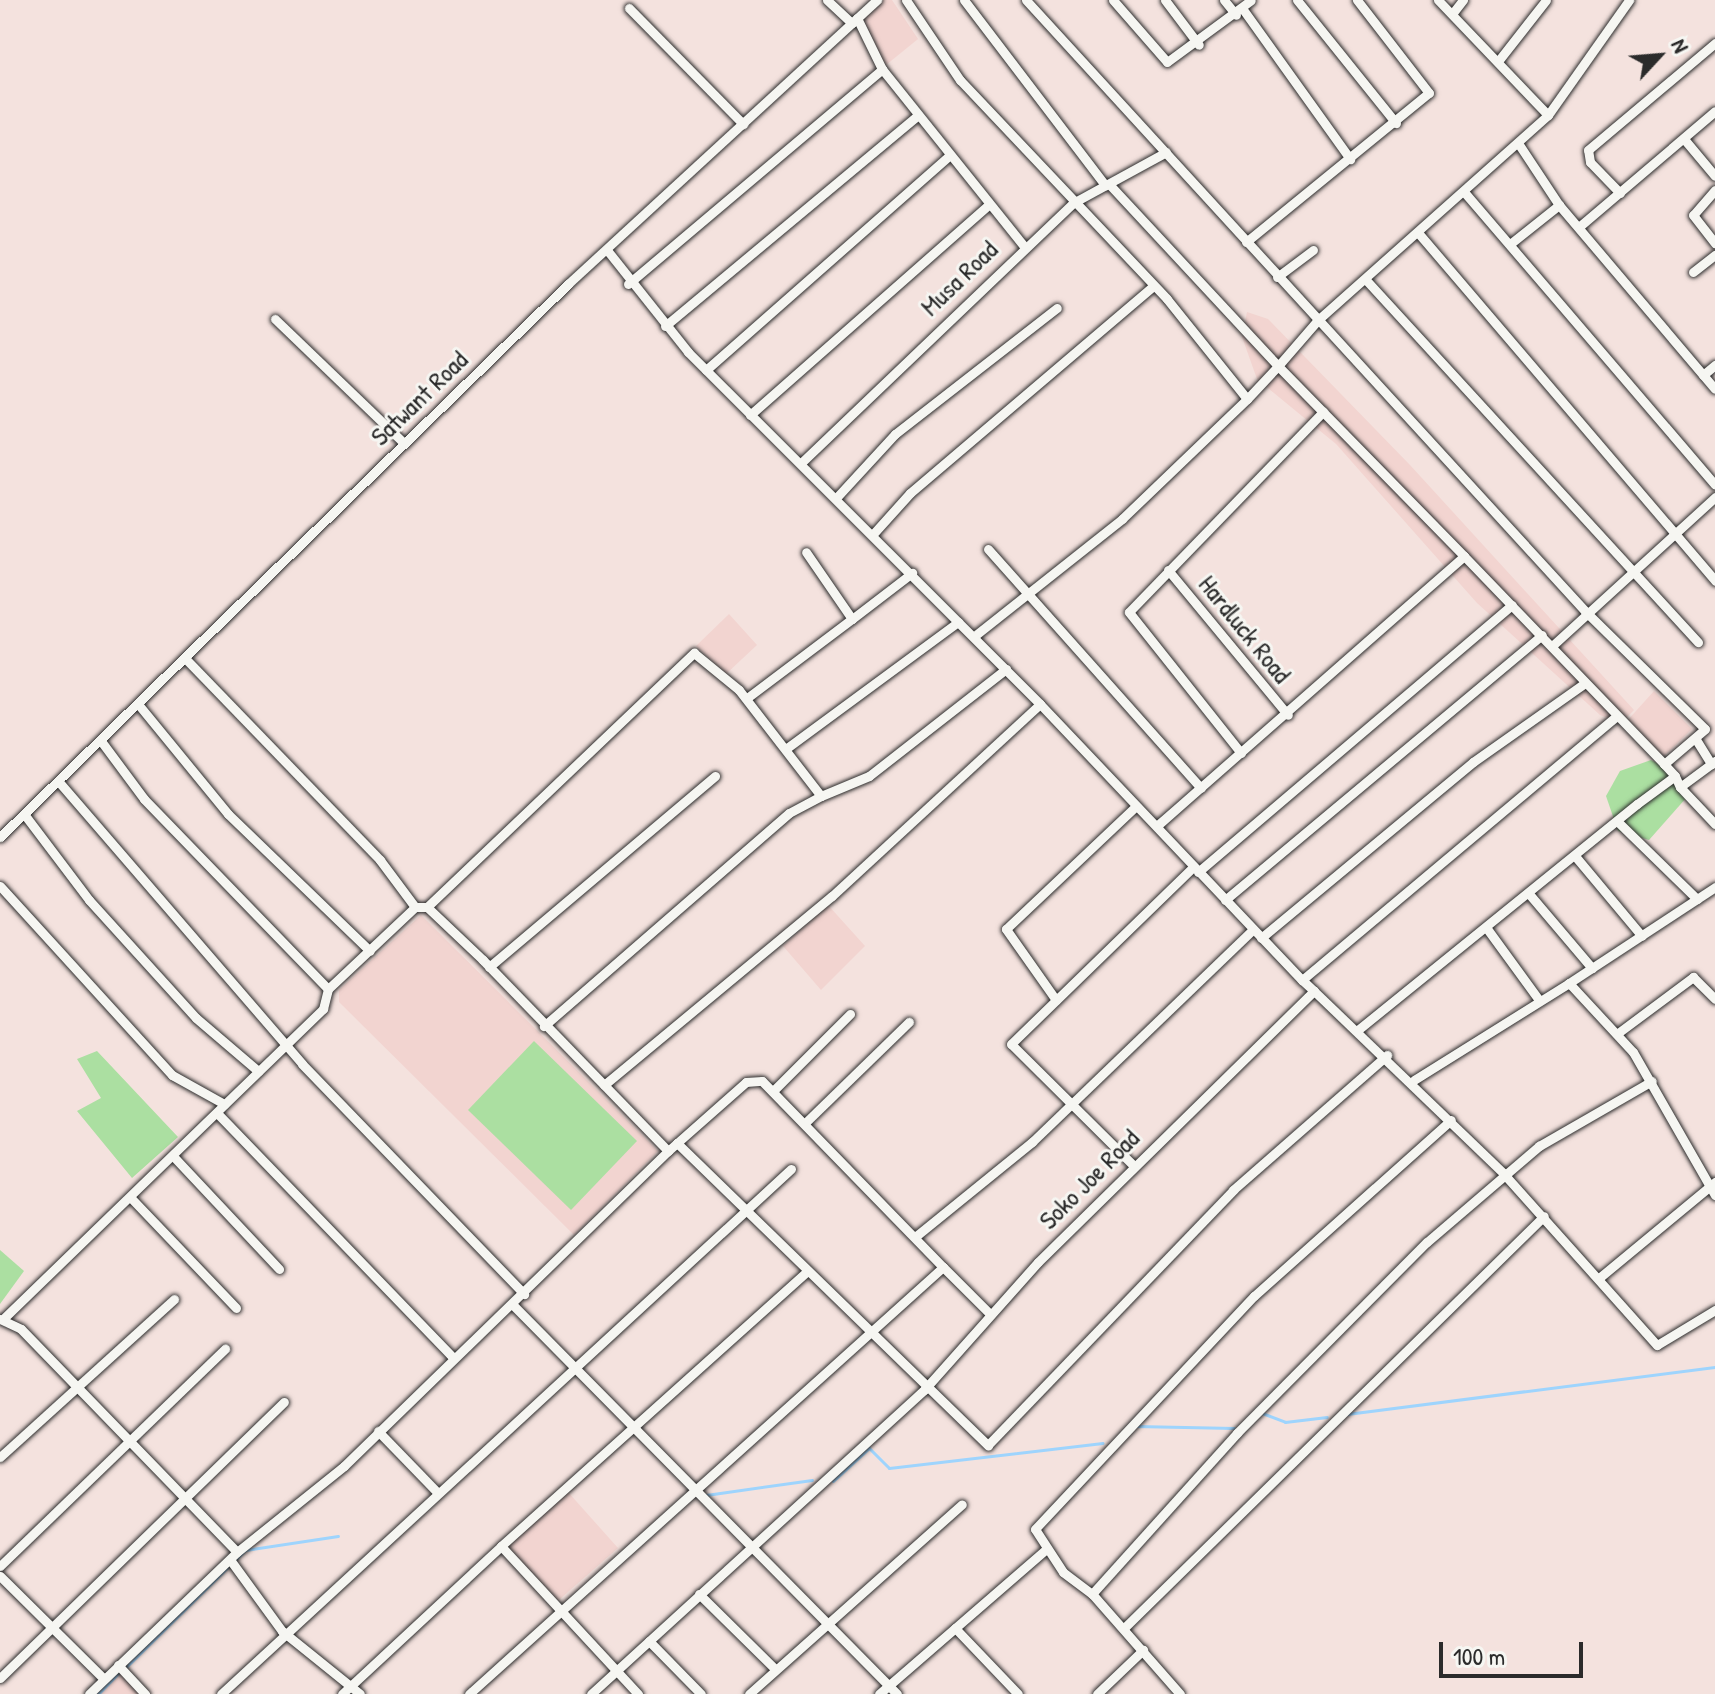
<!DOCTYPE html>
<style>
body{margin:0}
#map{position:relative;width:1715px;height:1694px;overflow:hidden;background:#f4e2de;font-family:"Patrick Hand",sans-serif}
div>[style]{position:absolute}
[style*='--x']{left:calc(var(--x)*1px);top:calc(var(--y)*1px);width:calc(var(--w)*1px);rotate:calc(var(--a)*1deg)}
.built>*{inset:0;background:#f2d4d0}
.green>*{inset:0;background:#abdfa1}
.stream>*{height:3px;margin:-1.5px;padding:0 1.5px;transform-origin:1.5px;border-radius:1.5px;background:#9ed4fd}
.roads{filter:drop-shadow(0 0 2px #2b2b2b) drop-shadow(0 0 2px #2b2b2b)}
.street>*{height:9px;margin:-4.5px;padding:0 4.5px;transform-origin:4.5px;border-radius:4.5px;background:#f6f6f2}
span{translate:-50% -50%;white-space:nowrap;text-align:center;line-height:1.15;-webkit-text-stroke:6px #f6f6f2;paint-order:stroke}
.street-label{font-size:26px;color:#2b2b2b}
.north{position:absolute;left:1619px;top:16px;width:80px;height:80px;-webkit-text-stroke:6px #f6f6f2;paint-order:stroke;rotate:64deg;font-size:22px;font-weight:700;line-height:32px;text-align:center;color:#2b2b2b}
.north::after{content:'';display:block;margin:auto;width:28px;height:36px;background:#2b2b2b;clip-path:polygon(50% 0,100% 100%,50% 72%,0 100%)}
.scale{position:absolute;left:1439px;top:1642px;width:144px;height:36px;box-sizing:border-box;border:4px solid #2b2b2b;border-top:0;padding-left:10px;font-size:24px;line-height:28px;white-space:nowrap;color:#2b2b2b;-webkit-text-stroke:6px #f6f6f2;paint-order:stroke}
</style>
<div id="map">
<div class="built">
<i style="clip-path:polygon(883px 0,892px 0,918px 39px,886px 65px,857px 20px)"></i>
<i style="clip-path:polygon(1247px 312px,1268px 319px,1410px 465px,1634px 710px,1621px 723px,1600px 715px,1477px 603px,1336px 444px,1257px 379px,1242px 337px)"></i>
<i style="clip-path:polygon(729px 614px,757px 645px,726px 674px,696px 646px)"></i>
<i style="clip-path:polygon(1654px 691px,1692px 729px,1662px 758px,1626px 722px)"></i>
<i style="clip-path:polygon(828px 905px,865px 946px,821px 990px,783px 946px)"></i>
<i style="clip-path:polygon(421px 915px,658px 1151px,574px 1235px,339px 1002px,339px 990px)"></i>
<i style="clip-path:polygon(568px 1492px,618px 1548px,552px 1606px,503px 1550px)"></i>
<i style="clip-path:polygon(121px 1671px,146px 1694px,100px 1694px)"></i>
</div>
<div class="green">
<i style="clip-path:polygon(1651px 760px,1675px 772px,1687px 797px,1649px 840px,1618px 831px,1606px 796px,1620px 771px)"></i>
<i style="clip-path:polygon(534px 1041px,637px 1141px,571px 1210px,468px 1110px)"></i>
<i style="clip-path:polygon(97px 1051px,178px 1137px,132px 1178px,77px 1111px,101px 1098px,77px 1059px)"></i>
<i style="clip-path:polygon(0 1250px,24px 1271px,0 1304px)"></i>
</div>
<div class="stream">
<i style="--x:1262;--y:1413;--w:25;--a:21"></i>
<i style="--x:1285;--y:1422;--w:42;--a:-6.8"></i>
<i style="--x:1347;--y:1414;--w:371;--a:-7.3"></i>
<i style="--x:1135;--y:1426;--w:99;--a:1.2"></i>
<i style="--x:833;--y:1481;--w:49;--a:-42.5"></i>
<i style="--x:869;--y:1448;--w:28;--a:45"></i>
<i style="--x:889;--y:1468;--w:215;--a:-6.7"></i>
<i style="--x:706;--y:1495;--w:107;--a:-8.1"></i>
<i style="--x:126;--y:1667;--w:167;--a:-44.5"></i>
<i style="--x:245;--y:1550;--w:94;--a:-8.6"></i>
<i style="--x:98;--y:1694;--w:29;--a:-46"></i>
</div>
<div class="roads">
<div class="street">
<i style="--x:827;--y:0;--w:34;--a:43"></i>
<i style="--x:906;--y:0;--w:97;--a:56"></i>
<i style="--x:960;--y:80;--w:301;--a:46.6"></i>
<i style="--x:1167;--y:299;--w:128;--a:51.3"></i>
<i style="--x:1247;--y:399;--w:173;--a:136.2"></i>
<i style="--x:1122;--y:519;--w:185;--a:141.6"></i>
<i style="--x:964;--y:0;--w:233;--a:52.7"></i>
<i style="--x:1026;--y:0;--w:828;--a:47.54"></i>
<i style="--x:1585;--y:611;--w:168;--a:44.5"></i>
<i style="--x:1705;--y:729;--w:54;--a:139.5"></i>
<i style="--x:1664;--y:764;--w:16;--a:47"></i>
<i style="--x:1113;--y:0;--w:82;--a:48.9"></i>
<i style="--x:1167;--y:62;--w:104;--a:-36.4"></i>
<i style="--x:1165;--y:0;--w:56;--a:52.9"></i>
<i style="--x:1224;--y:0;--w:19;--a:51"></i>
<i style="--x:1297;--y:0;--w:158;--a:51.2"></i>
<i style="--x:1438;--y:0;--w:159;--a:46.3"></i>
<i style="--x:1548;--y:115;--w:310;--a:138.3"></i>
<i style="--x:1317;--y:321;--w:60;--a:130.9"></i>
<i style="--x:1278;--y:366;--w:266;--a:45.6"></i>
<i style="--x:629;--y:8;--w:163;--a:45.5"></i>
<i style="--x:1242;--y:8;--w:186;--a:54.4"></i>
<i style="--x:1452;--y:14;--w:18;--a:-52"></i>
<i style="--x:857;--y:18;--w:57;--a:63.9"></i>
<i style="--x:882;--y:69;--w:227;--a:51.3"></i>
<i style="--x:1499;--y:60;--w:76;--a:-51.9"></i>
<i style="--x:1548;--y:115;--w:141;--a:-54.8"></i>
<i style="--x:1684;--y:139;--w:48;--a:50"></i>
<i style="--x:1518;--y:143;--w:74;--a:56.5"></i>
<i style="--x:1559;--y:205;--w:241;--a:49.7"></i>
<i style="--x:1109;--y:184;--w:248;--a:47.1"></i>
<i style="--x:1278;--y:366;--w:45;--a:133.2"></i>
<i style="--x:1715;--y:190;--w:33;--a:131"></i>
<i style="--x:1693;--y:215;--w:36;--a:52"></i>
<i style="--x:1465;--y:193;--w:384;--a:49.4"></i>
<i style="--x:1620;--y:193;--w:43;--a:-134.1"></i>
<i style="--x:1590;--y:162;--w:12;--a:-99"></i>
<i style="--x:1588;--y:150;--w:166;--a:-40.1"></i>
<i style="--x:1580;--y:226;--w:177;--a:-40.4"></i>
<i style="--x:1420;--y:235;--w:455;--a:49.5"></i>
<i style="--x:1246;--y:242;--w:236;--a:-39.2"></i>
<i style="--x:1429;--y:93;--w:118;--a:-127.7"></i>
<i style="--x:1510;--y:244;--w:63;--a:-38.5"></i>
<i style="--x:607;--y:250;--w:130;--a:51.5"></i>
<i style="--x:688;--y:352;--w:382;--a:45"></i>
<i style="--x:958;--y:622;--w:214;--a:143.6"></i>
<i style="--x:1693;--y:272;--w:28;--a:-38"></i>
<i style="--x:1277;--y:277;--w:45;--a:-36.9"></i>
<i style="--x:1367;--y:281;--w:490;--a:47.5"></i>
<i style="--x:628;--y:284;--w:333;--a:-40.2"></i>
<i style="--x:275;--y:319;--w:179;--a:43.9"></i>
<i style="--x:665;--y:326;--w:328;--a:-39.8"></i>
<i style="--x:706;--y:370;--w:322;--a:-41.4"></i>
<i style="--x:1703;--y:375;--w:16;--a:-40"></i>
<i style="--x:750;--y:415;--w:316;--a:-41.4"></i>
<i style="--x:801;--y:463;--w:376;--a:-43.7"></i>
<i style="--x:1073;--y:203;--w:106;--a:-28.7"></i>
<i style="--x:837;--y:497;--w:86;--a:-47.4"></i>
<i style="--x:895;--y:434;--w:205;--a:-37.9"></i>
<i style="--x:874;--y:533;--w:54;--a:-48"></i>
<i style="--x:910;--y:493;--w:319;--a:-40.4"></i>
<i style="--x:988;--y:549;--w:320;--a:48.3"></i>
<i style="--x:1168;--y:570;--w:188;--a:50.4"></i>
<i style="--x:852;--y:619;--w:76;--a:-37.5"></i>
<i style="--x:958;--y:622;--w:116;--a:45"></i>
<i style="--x:1552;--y:646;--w:221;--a:-42.4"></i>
<i style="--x:747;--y:698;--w:131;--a:-37"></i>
<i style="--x:852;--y:619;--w:81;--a:-124.5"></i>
<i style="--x:138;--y:704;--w:142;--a:50.7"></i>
<i style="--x:228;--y:814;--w:197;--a:44"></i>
<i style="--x:1695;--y:738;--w:31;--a:58"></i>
<i style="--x:101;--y:741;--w:72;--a:53.4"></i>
<i style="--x:144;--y:799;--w:264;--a:45.9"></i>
<i style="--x:1241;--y:753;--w:180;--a:-128.5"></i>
<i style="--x:1129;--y:612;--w:279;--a:-45.9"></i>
<i style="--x:59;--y:782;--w:372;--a:49.2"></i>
<i style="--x:302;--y:1064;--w:320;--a:46"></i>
<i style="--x:1680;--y:787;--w:51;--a:46.6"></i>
<i style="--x:821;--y:796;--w:52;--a:-22.6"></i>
<i style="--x:869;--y:776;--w:174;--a:-38"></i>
<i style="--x:24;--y:814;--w:108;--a:52.9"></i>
<i style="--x:89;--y:900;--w:159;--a:47.8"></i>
<i style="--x:196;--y:1018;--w:82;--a:40.5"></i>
<i style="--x:1617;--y:821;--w:112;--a:44.3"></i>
<i style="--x:1159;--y:824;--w:406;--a:-41.3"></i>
<i style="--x:1464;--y:556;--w:289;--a:46.1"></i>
<i style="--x:0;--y:837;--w:793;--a:-44.23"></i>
<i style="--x:568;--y:284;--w:420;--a:-42.6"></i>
<i style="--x:1575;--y:856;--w:104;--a:50.1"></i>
<i style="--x:1198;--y:872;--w:412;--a:-40.4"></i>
<i style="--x:0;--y:886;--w:256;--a:47.7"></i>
<i style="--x:172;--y:1075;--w:60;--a:29.1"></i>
<i style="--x:1530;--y:895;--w:96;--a:49.7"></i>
<i style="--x:1225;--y:900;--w:413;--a:-39.9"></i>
<i style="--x:427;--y:907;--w:369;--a:-43.6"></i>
<i style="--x:694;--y:653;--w:58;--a:39.4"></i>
<i style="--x:739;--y:690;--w:134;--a:52.3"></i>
<i style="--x:821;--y:796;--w:36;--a:152"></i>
<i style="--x:789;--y:813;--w:325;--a:139"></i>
<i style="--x:1488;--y:930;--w:87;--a:53.9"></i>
<i style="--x:1261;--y:938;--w:276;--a:-39.7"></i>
<i style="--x:1473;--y:762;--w:137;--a:-35.2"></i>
<i style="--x:489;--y:967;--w:296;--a:-40.2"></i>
<i style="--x:1569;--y:983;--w:175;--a:-33.3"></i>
<i style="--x:1314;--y:991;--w:262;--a:43.9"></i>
<i style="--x:1503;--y:1173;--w:231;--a:48.2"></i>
<i style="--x:1657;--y:1345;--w:68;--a:-31.1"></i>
<i style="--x:1056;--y:1000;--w:87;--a:-125.2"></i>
<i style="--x:1006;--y:929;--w:179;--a:-43.4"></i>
<i style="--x:1359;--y:1029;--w:358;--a:-39"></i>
<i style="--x:1637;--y:804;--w:47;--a:-36.4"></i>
<i style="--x:1675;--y:776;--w:12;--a:66"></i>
<i style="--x:1680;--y:787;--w:44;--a:-36.6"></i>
<i style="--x:1618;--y:1033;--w:94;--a:-36.7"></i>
<i style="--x:1693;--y:977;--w:31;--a:45"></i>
<i style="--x:1414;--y:1080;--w:183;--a:-32"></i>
<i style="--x:1569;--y:983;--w:94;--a:47.2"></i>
<i style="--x:1633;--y:1052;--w:165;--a:60.2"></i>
<i style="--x:604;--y:1085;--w:296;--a:-39.7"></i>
<i style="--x:832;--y:896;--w:283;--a:-42.7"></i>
<i style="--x:1040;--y:704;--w:381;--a:46.5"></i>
<i style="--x:773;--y:1091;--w:109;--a:-45"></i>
<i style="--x:217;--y:1113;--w:341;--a:46"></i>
<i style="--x:805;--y:1123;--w:145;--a:-44.2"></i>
<i style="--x:677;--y:1143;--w:92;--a:-41.5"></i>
<i style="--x:746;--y:1082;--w:16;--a:-4"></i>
<i style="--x:762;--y:1081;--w:260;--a:45.8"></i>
<i style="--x:668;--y:1151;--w:12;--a:-42"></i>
<i style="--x:677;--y:1143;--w:434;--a:44.2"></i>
<i style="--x:988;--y:1445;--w:354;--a:-46.1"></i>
<i style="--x:1233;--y:1190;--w:205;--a:-41.2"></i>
<i style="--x:173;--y:1156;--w:155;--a:46.8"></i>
<i style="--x:1134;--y:1166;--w:173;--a:-135.2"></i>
<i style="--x:1011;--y:1044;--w:254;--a:-44.2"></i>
<i style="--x:131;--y:1198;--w:152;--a:46.3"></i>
<i style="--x:915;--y:1237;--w:151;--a:-39.1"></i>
<i style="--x:1032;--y:1142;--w:306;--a:-43.9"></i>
<i style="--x:1599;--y:1278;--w:151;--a:-39.6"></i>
<i style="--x:512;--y:1304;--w:548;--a:45.37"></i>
<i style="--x:0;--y:1319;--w:23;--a:25"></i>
<i style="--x:21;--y:1329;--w:310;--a:45.9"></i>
<i style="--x:3;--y:1319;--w:446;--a:-44.1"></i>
<i style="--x:323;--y:1009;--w:21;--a:-76"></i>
<i style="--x:328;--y:989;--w:120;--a:-43.3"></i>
<i style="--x:415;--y:907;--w:59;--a:-126.7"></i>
<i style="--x:380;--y:860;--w:279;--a:-134"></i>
<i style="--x:378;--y:1431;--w:83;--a:46"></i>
<i style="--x:0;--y:1457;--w:235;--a:-42.2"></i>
<i style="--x:501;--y:1546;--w:410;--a:-41.9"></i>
<i style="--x:231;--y:1561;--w:87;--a:53.9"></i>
<i style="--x:282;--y:1631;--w:100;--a:38.9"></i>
<i style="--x:0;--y:1566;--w:313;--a:-44"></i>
<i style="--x:0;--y:1576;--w:146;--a:44.7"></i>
<i style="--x:699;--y:1594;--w:107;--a:44.6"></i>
<i style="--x:1092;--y:1594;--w:36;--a:-143"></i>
<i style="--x:1063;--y:1572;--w:51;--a:-123.1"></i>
<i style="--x:1035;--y:1529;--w:320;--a:-46.8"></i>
<i style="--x:1254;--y:1296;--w:264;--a:-41.8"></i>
<i style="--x:955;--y:1628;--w:91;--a:46.3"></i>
<i style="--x:1124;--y:1628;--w:588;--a:-44.45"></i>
<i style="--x:649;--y:1641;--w:74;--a:45.5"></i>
<i style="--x:118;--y:1665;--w:40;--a:47"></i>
<i style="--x:0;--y:1678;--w:396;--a:-44.2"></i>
<i style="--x:89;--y:1694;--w:205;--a:-43.8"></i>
<i style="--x:237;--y:1552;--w:137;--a:-38.8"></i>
<i style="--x:344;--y:1466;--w:452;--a:-44.2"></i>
<i style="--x:668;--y:1151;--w:266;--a:-134.1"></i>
<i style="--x:483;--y:960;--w:77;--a:-136.6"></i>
<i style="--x:427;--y:907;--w:12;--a:180"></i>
<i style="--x:221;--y:1694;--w:775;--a:-42.65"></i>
<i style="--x:342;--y:1694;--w:217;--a:-42.9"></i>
<i style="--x:501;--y:1546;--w:202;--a:47.2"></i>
<i style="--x:469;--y:1694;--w:638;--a:-42.01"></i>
<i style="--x:943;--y:1267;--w:66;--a:45"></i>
<i style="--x:591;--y:1694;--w:451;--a:-42.4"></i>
<i style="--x:924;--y:1390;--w:171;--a:-48.3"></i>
<i style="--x:1038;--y:1262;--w:387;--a:-44.5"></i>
<i style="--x:1314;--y:991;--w:16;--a:-137"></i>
<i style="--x:1302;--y:980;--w:409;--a:-40"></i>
<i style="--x:749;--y:1694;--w:285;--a:-41.7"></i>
<i style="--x:879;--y:1694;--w:220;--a:-40.9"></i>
<i style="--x:1097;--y:1694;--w:64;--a:-43.7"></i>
<i style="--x:1180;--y:1694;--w:133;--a:-131.3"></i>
<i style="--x:1092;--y:1594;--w:217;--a:-48"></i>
<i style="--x:1237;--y:1433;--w:269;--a:-45.2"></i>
<i style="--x:1427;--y:1242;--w:148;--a:-40.6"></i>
<i style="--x:1539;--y:1146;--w:130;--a:-29.9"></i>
</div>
</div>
<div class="street-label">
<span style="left:959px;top:278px;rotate:-44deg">Musa Road</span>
<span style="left:419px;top:398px;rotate:-44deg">Satwant Road</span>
<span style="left:1245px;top:629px;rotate:51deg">Hardluck Road</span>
<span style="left:1089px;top:1179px;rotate:-45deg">Soko Joe Road</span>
</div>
<div class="north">N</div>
<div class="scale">100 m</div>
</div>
